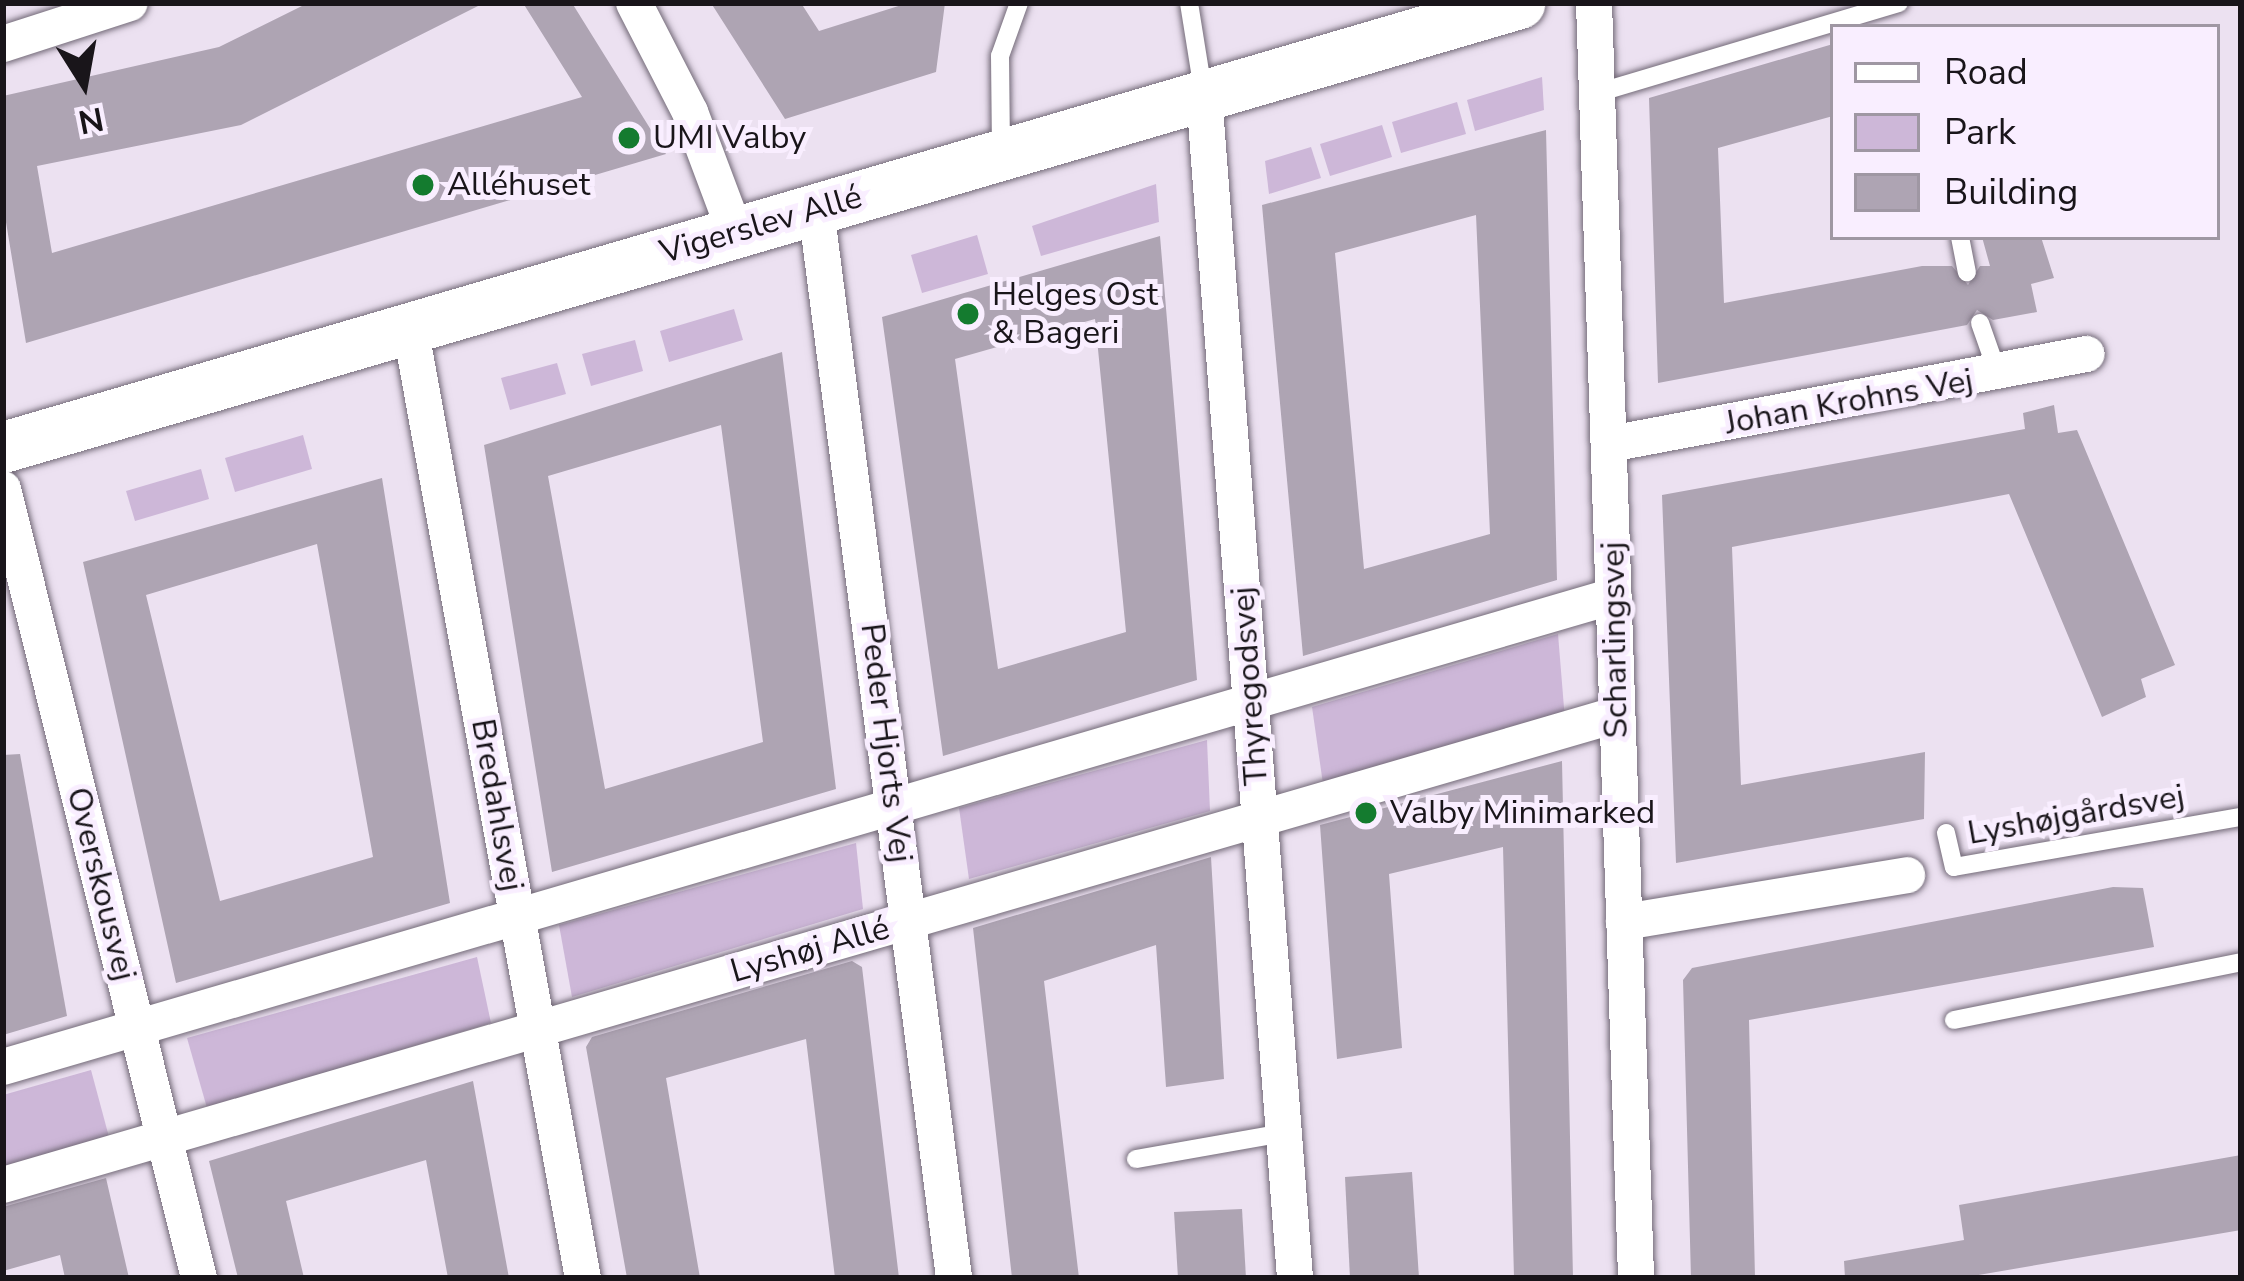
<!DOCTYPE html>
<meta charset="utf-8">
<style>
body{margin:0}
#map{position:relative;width:2244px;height:1281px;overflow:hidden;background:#ece1f1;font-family:"Nunito Sans",sans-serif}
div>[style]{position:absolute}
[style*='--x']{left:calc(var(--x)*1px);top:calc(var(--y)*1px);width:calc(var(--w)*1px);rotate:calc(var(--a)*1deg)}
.green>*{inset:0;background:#cdb7d8}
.building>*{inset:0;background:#aea4b3}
.roads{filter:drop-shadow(0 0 3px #736a78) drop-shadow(0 0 3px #736a78)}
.lane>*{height:18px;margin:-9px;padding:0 9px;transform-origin:9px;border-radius:9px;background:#fff}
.street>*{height:36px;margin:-18px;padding:0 18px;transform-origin:18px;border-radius:18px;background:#fff}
.secondary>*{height:51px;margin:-25.5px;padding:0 25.5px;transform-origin:25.5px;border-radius:25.5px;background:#fff}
.dots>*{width:33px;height:33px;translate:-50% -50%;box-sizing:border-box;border:6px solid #f9eeff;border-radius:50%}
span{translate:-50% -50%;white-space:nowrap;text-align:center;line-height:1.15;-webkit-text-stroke:10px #f9eeff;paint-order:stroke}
.poi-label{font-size:33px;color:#19151a}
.left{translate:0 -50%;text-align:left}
.street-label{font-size:33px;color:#19151a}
.frame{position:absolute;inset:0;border:6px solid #19151a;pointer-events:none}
.legend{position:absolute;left:1830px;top:24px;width:390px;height:216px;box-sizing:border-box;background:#f9eeff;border:3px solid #9f97a3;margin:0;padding:15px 21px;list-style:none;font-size:36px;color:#19151a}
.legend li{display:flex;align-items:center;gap:24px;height:60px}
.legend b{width:60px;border:3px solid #9f97a3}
.north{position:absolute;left:24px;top:24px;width:120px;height:120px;-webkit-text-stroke:9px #f9eeff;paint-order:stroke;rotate:169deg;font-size:33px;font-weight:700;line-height:48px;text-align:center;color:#19151a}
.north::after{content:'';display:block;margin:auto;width:42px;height:54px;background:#19151a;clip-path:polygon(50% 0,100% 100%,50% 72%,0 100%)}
</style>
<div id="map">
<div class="green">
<i style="clip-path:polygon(1542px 77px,1544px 110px,1475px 131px,1467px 100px)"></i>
<i style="clip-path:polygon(1457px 102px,1466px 134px,1401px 153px,1392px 122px)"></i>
<i style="clip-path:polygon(1382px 125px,1392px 157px,1330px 176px,1320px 144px)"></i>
<i style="clip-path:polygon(1311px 147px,1321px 178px,1269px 194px,1265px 161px)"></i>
<i style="clip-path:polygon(1156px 184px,1159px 222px,1041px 256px,1032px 226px)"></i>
<i style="clip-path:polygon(977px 235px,988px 274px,922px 293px,911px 255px)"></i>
<i style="clip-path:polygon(734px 309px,743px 340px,669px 362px,660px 331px)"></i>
<i style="clip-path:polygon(635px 340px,643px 371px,591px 386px,582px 354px)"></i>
<i style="clip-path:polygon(557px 363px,566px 394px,510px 410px,501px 378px)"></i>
<i style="clip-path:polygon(303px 435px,312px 469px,235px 492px,225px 458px)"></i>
<i style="clip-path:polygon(201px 469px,209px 499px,135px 521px,126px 491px)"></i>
<i style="clip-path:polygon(1558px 634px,1565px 720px,1323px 784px,1312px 707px)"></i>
<i style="clip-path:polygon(1207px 740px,1210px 811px,969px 879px,959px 808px)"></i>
<i style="clip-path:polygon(856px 843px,863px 909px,572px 997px,559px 925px)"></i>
<i style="clip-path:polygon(477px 957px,491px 1023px,207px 1108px,187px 1038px)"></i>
<i style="clip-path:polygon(91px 1070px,109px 1137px,3px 1170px,3px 1095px)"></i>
</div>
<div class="building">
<i style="clip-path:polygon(308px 3px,484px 3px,241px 125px,37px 166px,52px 253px,582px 97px,523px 3px,572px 3px,666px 154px,26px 343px,3px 204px,3px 96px,219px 47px)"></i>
<i style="clip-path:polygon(711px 3px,801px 3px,819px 31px,908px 3px,945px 3px,936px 72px,785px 119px)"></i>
<i style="clip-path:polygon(1833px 44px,1833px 116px,1718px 148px,1724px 303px,1922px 266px,1952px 266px,1968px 285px,1980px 266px,1990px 266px,1982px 237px,2041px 237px,2054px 278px,2031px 284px,2037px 312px,1993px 320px,1977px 310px,1967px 325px,1658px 383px,1649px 98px)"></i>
<i style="clip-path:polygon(evenodd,1546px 130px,1557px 580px,1303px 656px,1262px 205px,1546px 130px,1476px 215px,1490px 534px,1364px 569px,1335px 253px,1476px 215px)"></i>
<i style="clip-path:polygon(evenodd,1160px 236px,1197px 680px,943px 756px,882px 317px,1160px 236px,1095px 319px,1126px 632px,998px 669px,955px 359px,1095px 319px)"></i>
<i style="clip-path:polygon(evenodd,782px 352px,836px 789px,552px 872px,484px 445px,782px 352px,721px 425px,763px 742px,605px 789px,548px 476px,721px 425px)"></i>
<i style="clip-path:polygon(2054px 405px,2058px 433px,2077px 430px,2175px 665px,2141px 679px,2146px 697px,2102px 717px,2009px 494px,1732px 547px,1741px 785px,1925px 752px,1924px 819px,1676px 863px,1662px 495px,2025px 429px,2023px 413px)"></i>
<i style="clip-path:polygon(evenodd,382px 478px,450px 903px,176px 983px,83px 562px,382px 478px,317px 544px,373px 857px,220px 901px,146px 595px,317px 544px)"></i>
<i style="clip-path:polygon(20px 754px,67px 1016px,3px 1035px,3px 755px)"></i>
<i style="clip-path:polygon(1562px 761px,1573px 1278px,1514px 1278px,1503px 847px,1389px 874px,1402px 1048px,1337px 1059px,1320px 825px)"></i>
<i style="clip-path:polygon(1211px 857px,1224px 1079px,1166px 1087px,1156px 945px,1044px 981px,1079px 1278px,1012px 1278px,973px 928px)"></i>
<i style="clip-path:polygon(2113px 887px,2143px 888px,2154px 947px,1749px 1020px,1755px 1278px,1691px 1278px,1683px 980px,1692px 968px)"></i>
<i style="clip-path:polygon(852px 961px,862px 967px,899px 1278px,835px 1278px,806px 1039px,666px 1078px,700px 1278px,627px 1278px,586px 1047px,592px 1037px)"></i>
<i style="clip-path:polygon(473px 1081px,509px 1278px,448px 1278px,426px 1160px,286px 1201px,304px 1278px,238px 1278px,209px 1161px)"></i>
<i style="clip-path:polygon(2241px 1155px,2241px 1230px,1961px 1278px,1845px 1278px,1844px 1261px,1964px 1240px,1959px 1205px)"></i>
<i style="clip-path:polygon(1412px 1172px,1419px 1278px,1350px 1278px,1345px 1177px)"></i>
<i style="clip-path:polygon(106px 1178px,129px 1278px,65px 1278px,60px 1255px,3px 1271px,3px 1207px)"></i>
<i style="clip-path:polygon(1242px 1209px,1246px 1278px,1178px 1278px,1174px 1212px)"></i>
</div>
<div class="roads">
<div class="lane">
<i style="--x:1189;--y:3;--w:88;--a:80.9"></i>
<i style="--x:1597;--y:93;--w:315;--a:-16.6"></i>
<i style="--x:1001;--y:151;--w:95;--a:-90.6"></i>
<i style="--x:1000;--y:56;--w:56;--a:-70.3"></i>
<i style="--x:1960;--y:237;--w:36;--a:79"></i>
<i style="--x:1980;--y:323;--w:54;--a:70.6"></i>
<i style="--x:1946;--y:833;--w:35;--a:77"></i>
<i style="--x:1954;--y:867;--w:291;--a:-9.9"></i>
<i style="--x:1954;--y:1020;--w:293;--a:-11.4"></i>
<i style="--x:1136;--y:1159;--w:150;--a:-10"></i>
</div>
<div class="street">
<i style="--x:634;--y:3;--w:123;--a:62.8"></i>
<i style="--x:690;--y:112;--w:128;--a:69.4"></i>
<i style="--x:1594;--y:3;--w:1276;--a:88.11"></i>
<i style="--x:3;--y:44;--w:133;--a:-17.9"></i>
<i style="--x:1204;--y:95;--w:1186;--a:85.6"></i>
<i style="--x:816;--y:209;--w:1078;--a:82.64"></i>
<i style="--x:411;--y:332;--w:962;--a:79.7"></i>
<i style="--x:1610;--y:444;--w:485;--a:-10.7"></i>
<i style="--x:3;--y:489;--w:813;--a:76.05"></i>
<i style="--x:1624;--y:922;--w:287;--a:-9.4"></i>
<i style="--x:3;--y:1067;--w:1678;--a:-16.3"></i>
<i style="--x:3;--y:1185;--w:1680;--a:-16.25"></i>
</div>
<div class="secondary">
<i style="--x:3;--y:447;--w:1580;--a:-16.32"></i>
</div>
</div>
<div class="dots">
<i style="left:629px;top:138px;background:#147b2f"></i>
<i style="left:423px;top:185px;background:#147b2f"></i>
<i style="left:968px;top:314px;background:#147b2f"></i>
<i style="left:1366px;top:813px;background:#147b2f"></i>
</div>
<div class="poi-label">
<span class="left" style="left:653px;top:138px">UMI Valby</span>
<span class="left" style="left:447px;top:185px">Alléhuset</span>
<span class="left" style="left:992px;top:314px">Helges Ost<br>&amp; Bageri</span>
<span class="left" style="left:1390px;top:813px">Valby Minimarked</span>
</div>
<div class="street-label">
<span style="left:761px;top:225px;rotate:-16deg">Vigerslev Allé</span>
<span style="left:1849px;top:402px;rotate:-10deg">Johan Krohns Vej</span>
<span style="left:1615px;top:640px;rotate:-91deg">Scharlingsvej</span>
<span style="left:1250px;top:686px;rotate:-94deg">Thyregodsvej</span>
<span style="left:886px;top:743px;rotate:83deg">Peder Hjorts Vej</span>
<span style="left:497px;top:805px;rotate:80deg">Bredahlsvej</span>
<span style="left:2076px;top:815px;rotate:-10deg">Lyshøjgårdsvej</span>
<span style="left:101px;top:884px;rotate:76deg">Overskousvej</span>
<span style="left:810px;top:950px;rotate:-16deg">Lyshøj Allé</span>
</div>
<div class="frame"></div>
<ul class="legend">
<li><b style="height:15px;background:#fff"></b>Road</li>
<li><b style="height:33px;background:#cdb7d8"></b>Park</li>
<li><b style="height:33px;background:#aea4b3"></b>Building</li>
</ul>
<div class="north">N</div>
</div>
